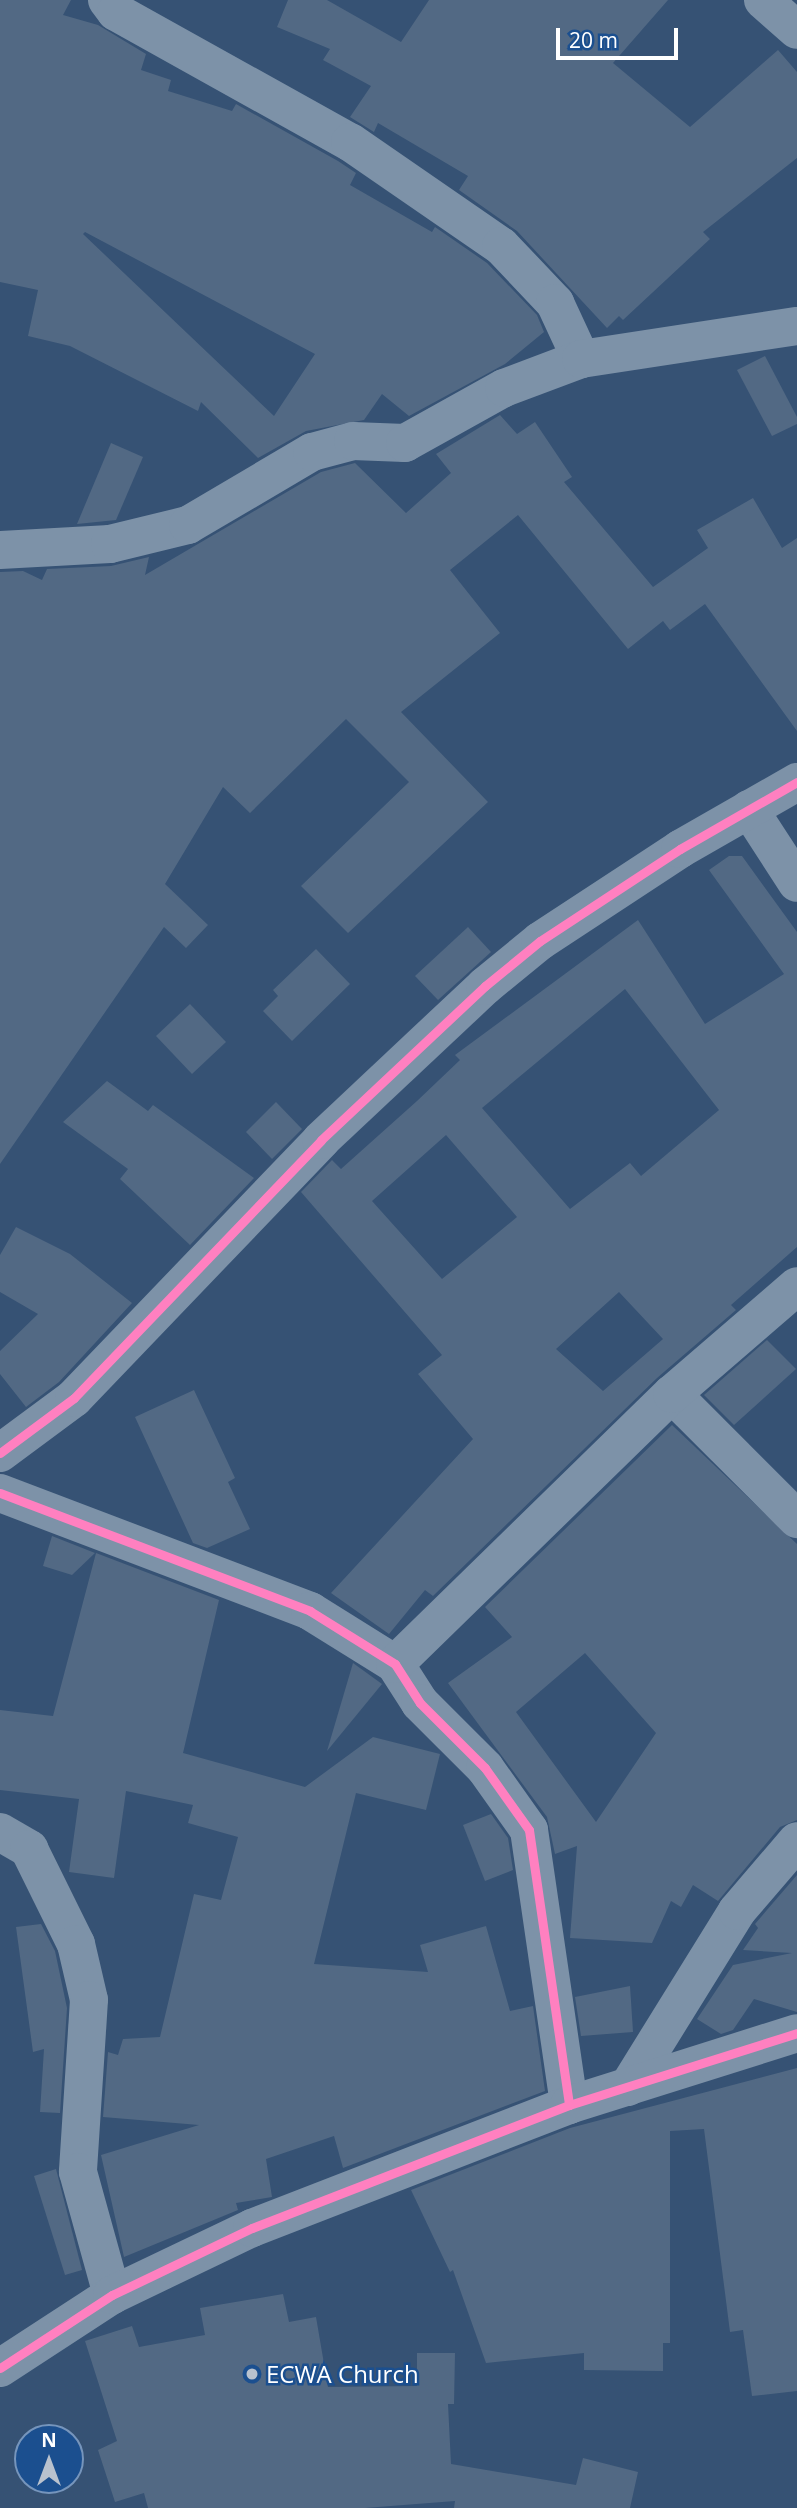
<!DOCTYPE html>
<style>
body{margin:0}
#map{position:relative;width:797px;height:2508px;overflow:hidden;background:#365274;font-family:"Open Sans",sans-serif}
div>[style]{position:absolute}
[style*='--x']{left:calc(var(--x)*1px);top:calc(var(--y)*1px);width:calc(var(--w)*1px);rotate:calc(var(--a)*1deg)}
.building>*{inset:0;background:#526984}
.minor>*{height:38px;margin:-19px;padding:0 19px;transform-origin:19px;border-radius:19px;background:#7d92a8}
.cycleway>*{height:9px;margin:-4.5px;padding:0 4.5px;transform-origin:4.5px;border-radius:4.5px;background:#ff80c0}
.dots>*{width:19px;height:19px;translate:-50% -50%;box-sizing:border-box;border:4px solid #1b4f8f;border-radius:50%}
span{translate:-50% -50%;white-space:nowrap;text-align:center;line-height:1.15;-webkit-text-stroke:5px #1b4f8f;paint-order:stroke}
.poi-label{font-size:24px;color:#fff}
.left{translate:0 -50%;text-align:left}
.north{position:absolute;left:14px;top:2424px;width:70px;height:70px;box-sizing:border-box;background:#1b4f8f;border:2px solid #7695bc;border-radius:50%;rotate:0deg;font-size:19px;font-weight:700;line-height:28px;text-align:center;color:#fff}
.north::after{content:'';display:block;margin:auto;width:24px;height:32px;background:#b9c2ce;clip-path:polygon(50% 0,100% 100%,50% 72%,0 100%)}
.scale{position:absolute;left:556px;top:28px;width:122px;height:32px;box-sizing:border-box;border:4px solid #fff;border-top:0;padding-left:9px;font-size:21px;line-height:24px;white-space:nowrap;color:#fff;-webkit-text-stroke:5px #1b4f8f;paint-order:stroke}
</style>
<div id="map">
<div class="building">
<i style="clip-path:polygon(evenodd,0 0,71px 0,63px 15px,98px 25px,146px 54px,141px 70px,171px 80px,168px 91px,232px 111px,236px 104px,338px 161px,356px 173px,350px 185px,432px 232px,435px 227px,487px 263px,537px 315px,544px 332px,505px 364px,409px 416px,382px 394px,364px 420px,306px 431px,258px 458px,201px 402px,198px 411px,70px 346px,28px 336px,38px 290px,0 282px,0 0,85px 232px,315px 354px,274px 416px,83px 234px,85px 232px)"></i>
<i style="clip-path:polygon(288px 0,327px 0,401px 42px,429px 0,668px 0,613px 63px,690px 127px,778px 50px,797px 72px,797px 158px,703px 232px,710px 239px,623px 320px,619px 316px,607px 328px,517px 231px,459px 190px,468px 176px,378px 123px,374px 132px,350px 117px,371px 86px,323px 60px,330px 49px,277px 27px)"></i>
<i style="clip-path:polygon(765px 356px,797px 417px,797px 424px,772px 436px,737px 370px)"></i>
<i style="clip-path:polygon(500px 415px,517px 434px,535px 422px,572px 477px,564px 482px,653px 587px,708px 548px,697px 530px,753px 498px,782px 548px,797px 538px,797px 731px,705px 604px,670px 630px,663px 621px,628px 649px,518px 515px,450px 570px,500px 633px,401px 712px,488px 802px,348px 933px,301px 886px,409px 782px,346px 719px,250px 813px,223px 787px,165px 884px,208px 925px,186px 948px,164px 927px,0 1164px,0 572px,23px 571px,42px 580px,47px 569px,111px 566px,149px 557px,145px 575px,321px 472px,355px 463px,406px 513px,451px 473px,436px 454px)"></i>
<i style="clip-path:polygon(111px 443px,143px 457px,116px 520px,77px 524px)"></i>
<i style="clip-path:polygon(evenodd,729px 856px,742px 856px,797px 932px,797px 1247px,731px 1305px,736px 1310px,657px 1378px,433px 1596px,425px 1590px,389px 1634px,331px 1593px,473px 1439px,418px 1374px,442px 1355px,301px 1192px,332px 1160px,341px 1169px,417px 1101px,460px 1060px,455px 1055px,638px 920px,705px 1024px,784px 974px,709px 870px,729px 856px,625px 989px,719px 1110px,641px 1176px,630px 1163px,570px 1209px,482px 1108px,625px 989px,729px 856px,446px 1135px,517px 1217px,442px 1279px,372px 1201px,446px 1135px,729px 856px,619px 1292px,663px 1339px,603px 1391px,556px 1349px,619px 1292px)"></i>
<i style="clip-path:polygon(468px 927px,491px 952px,438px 1000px,415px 976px)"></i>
<i style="clip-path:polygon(316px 949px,350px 984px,292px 1041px,263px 1011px,278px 996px,273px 990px)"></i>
<i style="clip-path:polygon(190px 1004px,226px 1042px,192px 1074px,156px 1036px)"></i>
<i style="clip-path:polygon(107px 1081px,148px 1111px,153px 1105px,254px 1178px,190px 1245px,120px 1179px,128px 1169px,63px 1122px)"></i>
<i style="clip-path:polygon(276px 1102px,302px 1129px,272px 1159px,246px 1132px)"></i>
<i style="clip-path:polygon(16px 1227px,70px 1254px,132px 1303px,59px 1382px,26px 1407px,0 1374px,0 1351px,38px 1314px,0 1292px,0 1255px)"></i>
<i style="clip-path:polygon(767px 1340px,796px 1369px,734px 1425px,704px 1395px)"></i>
<i style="clip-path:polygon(194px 1390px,235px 1478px,228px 1482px,250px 1529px,207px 1548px,193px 1543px,135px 1417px)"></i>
<i style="clip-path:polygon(evenodd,672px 1425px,797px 1544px,797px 1820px,780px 1827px,718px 1901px,693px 1885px,681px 1907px,671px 1901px,652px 1943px,570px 1938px,577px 1846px,555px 1854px,547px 1817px,448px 1683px,512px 1637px,485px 1607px,672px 1425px,585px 1653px,656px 1733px,596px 1822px,516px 1712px,585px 1653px)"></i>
<i style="clip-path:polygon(52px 1536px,95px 1553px,72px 1575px,43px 1566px)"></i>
<i style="clip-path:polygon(96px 1553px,219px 1600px,183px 1753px,305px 1787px,373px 1737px,440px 1754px,426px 1810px,356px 1793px,314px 1964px,428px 1972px,420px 1945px,486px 1926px,510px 2011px,533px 2006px,545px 2091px,343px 2168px,334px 2136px,266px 2159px,272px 2197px,236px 2203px,238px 2210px,124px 2257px,101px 2155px,199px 2125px,103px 2117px,108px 2052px,118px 2055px,123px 2039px,160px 2037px,194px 1894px,221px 1900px,238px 1837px,188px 1823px,193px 1805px,126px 1791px,114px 1878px,69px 1872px,79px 1799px,0 1790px,0 1710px,53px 1716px)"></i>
<i style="clip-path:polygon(353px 1663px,382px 1684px,327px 1751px)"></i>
<i style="clip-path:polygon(491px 1814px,508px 1838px,513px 1870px,485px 1881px,463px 1825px)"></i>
<i style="clip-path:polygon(797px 1875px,797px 2012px,754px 1999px,733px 2030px,721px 2034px,697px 2019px,733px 1965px,792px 1953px,743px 1950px,758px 1928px,755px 1924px)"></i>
<i style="clip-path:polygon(41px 1924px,55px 1951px,67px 2008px,60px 2113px,40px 2112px,44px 2049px,33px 2052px,16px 1927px)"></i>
<i style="clip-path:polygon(630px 1986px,633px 2032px,581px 2036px,575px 1997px)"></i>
<i style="clip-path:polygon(797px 2068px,797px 2391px,752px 2396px,743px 2330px,730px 2332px,704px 2129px,670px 2131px,670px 2343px,663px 2343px,663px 2371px,584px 2370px,584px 2353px,486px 2363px,453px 2270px,450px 2272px,411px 2190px,570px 2128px)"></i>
<i style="clip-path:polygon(56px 2169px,82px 2270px,65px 2275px,34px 2176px)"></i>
<i style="clip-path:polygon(283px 2294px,289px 2322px,316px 2317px,328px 2387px,417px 2386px,417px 2353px,455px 2353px,454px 2404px,448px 2404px,451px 2464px,576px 2485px,583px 2458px,638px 2472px,630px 2508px,454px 2508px,455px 2501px,365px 2508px,148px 2508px,144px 2493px,115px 2502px,98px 2450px,117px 2441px,85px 2341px,132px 2326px,139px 2347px,205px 2335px,200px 2308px)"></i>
</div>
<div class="minor">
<i style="--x:107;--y:0;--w:15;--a:53"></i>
<i style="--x:116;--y:12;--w:268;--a:29.1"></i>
<i style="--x:350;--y:142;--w:183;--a:34.6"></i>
<i style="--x:501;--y:246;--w:79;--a:46.5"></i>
<i style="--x:555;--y:303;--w:62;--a:65.1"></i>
<i style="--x:763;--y:0;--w:45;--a:41.4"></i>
<i style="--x:0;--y:550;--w:110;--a:-3.1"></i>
<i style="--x:110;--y:544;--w:80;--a:-13.7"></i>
<i style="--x:188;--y:525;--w:144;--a:-30.5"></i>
<i style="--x:312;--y:452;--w:42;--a:-15"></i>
<i style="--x:353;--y:441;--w:52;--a:2.2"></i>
<i style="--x:405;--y:443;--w:113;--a:-29.1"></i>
<i style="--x:504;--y:388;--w:82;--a:-20.6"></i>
<i style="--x:581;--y:359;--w:219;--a:-8.7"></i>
<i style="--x:749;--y:809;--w:88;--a:57"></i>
<i style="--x:672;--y:1394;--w:177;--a:45"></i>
<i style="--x:0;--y:1453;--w:92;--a:-36.6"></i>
<i style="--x:74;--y:1398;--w:357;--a:-46.2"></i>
<i style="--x:321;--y:1140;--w:225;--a:-43.2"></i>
<i style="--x:485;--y:986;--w:71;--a:-39.3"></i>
<i style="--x:540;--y:941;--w:168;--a:-33.3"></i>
<i style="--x:680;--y:849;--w:135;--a:-29.8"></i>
<i style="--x:0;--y:1493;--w:332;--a:20.8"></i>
<i style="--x:310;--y:1611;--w:100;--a:31.9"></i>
<i style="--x:395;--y:1664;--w:46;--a:57.3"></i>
<i style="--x:420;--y:1703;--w:92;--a:45"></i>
<i style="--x:485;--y:1768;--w:76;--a:54.6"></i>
<i style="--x:529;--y:1830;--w:278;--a:81.7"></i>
<i style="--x:395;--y:1664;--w:387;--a:-44.3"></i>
<i style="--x:672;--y:1394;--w:165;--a:-40.8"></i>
<i style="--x:0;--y:1832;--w:34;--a:30"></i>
<i style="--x:29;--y:1849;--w:106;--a:63.7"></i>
<i style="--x:76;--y:1944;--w:57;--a:76.9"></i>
<i style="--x:89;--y:2000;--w:172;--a:93.7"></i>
<i style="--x:78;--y:2172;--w:128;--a:74.5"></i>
<i style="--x:628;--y:2087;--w:207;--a:-58.2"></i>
<i style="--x:737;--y:1911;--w:92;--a:-49.4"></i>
<i style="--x:0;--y:2368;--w:134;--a:-33.1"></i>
<i style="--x:112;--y:2295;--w:155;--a:-25.6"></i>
<i style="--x:252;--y:2228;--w:340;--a:-21.2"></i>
<i style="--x:569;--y:2105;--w:239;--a:-17.5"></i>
</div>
<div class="cycleway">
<i style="--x:0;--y:1453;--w:92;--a:-36.6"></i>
<i style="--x:74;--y:1398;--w:357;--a:-46.2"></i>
<i style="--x:321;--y:1140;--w:225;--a:-43.2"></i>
<i style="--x:485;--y:986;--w:71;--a:-39.3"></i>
<i style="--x:540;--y:941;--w:168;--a:-33.3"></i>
<i style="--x:680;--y:849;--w:135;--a:-29.8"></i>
<i style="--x:0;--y:1493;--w:332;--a:20.8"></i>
<i style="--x:310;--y:1611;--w:100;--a:31.9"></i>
<i style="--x:395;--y:1664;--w:46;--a:57.3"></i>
<i style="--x:420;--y:1703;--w:92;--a:45"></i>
<i style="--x:485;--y:1768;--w:76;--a:54.6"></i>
<i style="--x:529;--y:1830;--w:278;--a:81.7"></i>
<i style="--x:0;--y:2368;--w:134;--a:-33.1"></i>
<i style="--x:112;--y:2295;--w:155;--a:-25.6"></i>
<i style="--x:252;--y:2228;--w:340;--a:-21.2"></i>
<i style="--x:569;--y:2105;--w:239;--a:-17.5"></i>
</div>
<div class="dots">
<i style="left:252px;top:2374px;background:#b9c2ce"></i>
</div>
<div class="poi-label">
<span class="left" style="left:266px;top:2374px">ECWA Church</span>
</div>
<div class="north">N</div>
<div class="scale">20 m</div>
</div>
